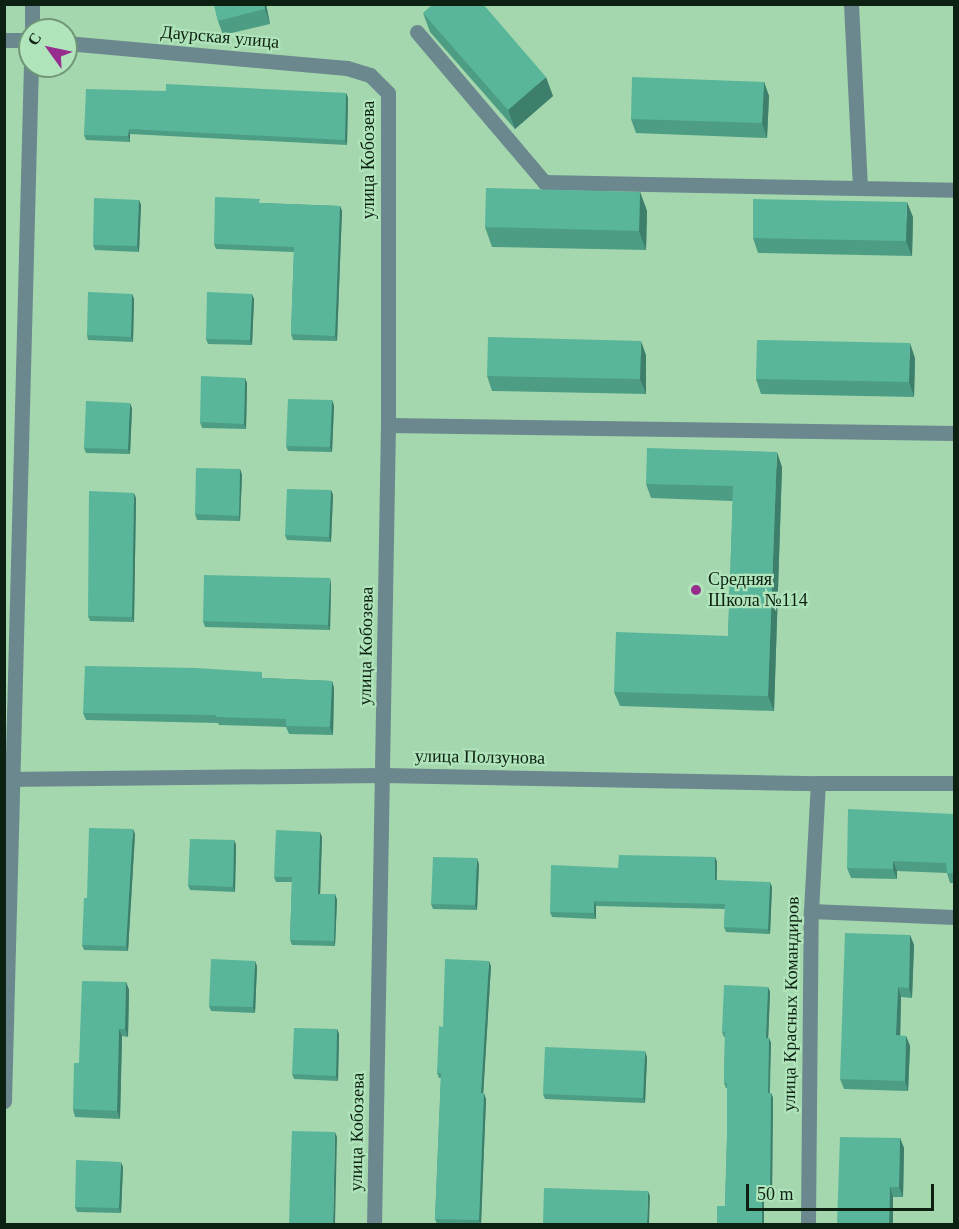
<!DOCTYPE html>
<meta charset="utf-8">
<style>
body{margin:0}
#map{position:relative;width:959px;height:1229px;overflow:hidden;background:#a4d7ae;font-family:Georgia,serif}
div>[style]{position:absolute}
[style*='--x']{left:calc(var(--x)*1px);top:calc(var(--y)*1px);width:calc(var(--w)*1px);rotate:calc(var(--a)*1deg)}
.minor>*{height:15px;margin:-7.5px;padding:0 7.5px;transform-origin:7.5px;border-radius:7.5px;background:#6b888e}
.wall>*{inset:0;background:#4d9d84}
.shaded-wall>*{inset:0;background:#3e7f6c}
.building>*{inset:0;background:#59b69a}
.dots>*{width:16px;height:16px;translate:-50% -50%;box-sizing:border-box;border:3px solid #b0e4bb;border-radius:50%}
span{translate:-50% -50%;white-space:nowrap;text-align:center;line-height:1.15;-webkit-text-stroke:4.5px #b0e4bb;paint-order:stroke}
.street-label{font-size:18px;color:#0d2112}
.poi-label{font-size:18px;color:#0d2112}
.left{translate:0 -50%;text-align:left}
.frame{position:absolute;inset:0;border:6px solid #0d2112;pointer-events:none}
.north{position:absolute;left:18px;top:18px;width:60px;height:60px;box-sizing:border-box;background:#b0e4bb;border:2px solid #6f9677;border-radius:50%;rotate:303deg;font-size:16px;font-weight:700;line-height:24px;text-align:center;color:#0d2112}
.north::after{content:'';display:block;margin:auto;width:21px;height:27px;background:#972d8f;clip-path:polygon(50% 0,100% 100%,50% 72%,0 100%)}
.scale{position:absolute;left:746px;top:1184px;width:188px;height:27px;box-sizing:border-box;border:3px solid #0d2112;border-top:0;padding-left:8px;font-size:18px;line-height:21px;white-space:nowrap;color:#0d2112;-webkit-text-stroke:4px #b0e4bb;paint-order:stroke}
</style>
<div id="map">
<div class="minor">
<i style="--x:32;--y:4;--w:26;--a:90"></i>
<i style="--x:851;--y:4;--w:184;--a:87.2"></i>
<i style="--x:417;--y:32;--w:197;--a:49.7"></i>
<i style="--x:544;--y:182;--w:410;--a:1.1"></i>
<i style="--x:4;--y:40;--w:26;--a:0"></i>
<i style="--x:66;--y:43;--w:282;--a:5.1"></i>
<i style="--x:347;--y:68;--w:24;--a:17"></i>
<i style="--x:370;--y:75;--w:25;--a:45"></i>
<i style="--x:388;--y:93;--w:332;--a:90"></i>
<i style="--x:388;--y:425;--w:799;--a:91"></i>
<i style="--x:388;--y:425;--w:566;--a:0.81"></i>
<i style="--x:4;--y:779;--w:379;--a:-0.6"></i>
<i style="--x:383;--y:775;--w:435;--a:1.1"></i>
<i style="--x:818;--y:783;--w:136;--a:0"></i>
<i style="--x:811;--y:911;--w:143;--a:2.4"></i>
<i style="--x:4;--y:1101;--w:1035;--a:-88.51"></i>
<i style="--x:808;--y:1224;--w:313;--a:-89.5"></i>
<i style="--x:811;--y:911;--w:128;--a:-86.9"></i>
</div>
<div class="wall">
<i style="clip-path:polygon(214px 4px,266px 4px,270px 24px,223px 35px,218px 21px)"></i>
<i style="clip-path:polygon(423px 13px,553px 96px,515px 129px,430px 32px)"></i>
<i style="clip-path:polygon(764px 82px,769px 96px,767px 138px,636px 133px,631px 119px)"></i>
<i style="clip-path:polygon(166px 91px,346px 93px,348px 98px,347px 145px,130px 134px,130px 142px,86px 140px,84px 135px)"></i>
<i style="clip-path:polygon(640px 192px,647px 211px,646px 250px,492px 247px,485px 227px)"></i>
<i style="clip-path:polygon(139px 200px,141px 205px,139px 252px,95px 250px,93px 245px)"></i>
<i style="clip-path:polygon(261px 203px,340px 206px,342px 211px,337px 341px,293px 340px,291px 334px,294px 252px,216px 249px,214px 244px)"></i>
<i style="clip-path:polygon(913px 217px,912px 256px,758px 253px,753px 238px)"></i>
<i style="clip-path:polygon(132px 294px,134px 299px,133px 342px,88px 340px,87px 335px)"></i>
<i style="clip-path:polygon(254px 299px,252px 345px,208px 344px,206px 339px)"></i>
<i style="clip-path:polygon(646px 355px,646px 394px,492px 391px,487px 376px)"></i>
<i style="clip-path:polygon(915px 358px,914px 397px,761px 394px,756px 379px)"></i>
<i style="clip-path:polygon(247px 383px,246px 429px,202px 428px,200px 422px)"></i>
<i style="clip-path:polygon(332px 400px,334px 406px,332px 452px,288px 451px,286px 446px)"></i>
<i style="clip-path:polygon(132px 408px,130px 454px,86px 453px,84px 448px)"></i>
<i style="clip-path:polygon(782px 467px,774px 711px,620px 706px,614px 692px,728px 636px,733px 501px,651px 498px,646px 484px)"></i>
<i style="clip-path:polygon(240px 469px,242px 475px,240px 521px,197px 520px,195px 514px)"></i>
<i style="clip-path:polygon(331px 490px,333px 495px,331px 542px,287px 540px,285px 535px)"></i>
<i style="clip-path:polygon(136px 498px,134px 622px,90px 621px,88px 616px)"></i>
<i style="clip-path:polygon(331px 584px,330px 630px,205px 627px,203px 621px)"></i>
<i style="clip-path:polygon(264px 678px,332px 681px,334px 688px,333px 735px,289px 734px,286px 727px,219px 725px,218px 723px,86px 720px,83px 713px)"></i>
<i style="clip-path:polygon(954px 814px,954px 883px,950px 883px,947px 873px,897px 871px,897px 879px,851px 878px,847px 868px)"></i>
<i style="clip-path:polygon(135px 834px,128px 951px,84px 950px,82px 945px)"></i>
<i style="clip-path:polygon(322px 837px,320px 894px,335px 894px,337px 900px,335px 946px,292px 945px,290px 940px,292px 882px,276px 882px,274px 877px)"></i>
<i style="clip-path:polygon(234px 840px,236px 845px,235px 892px,190px 890px,188px 885px)"></i>
<i style="clip-path:polygon(715px 857px,717px 862px,717px 880px,772px 887px,770px 934px,726px 932px,724px 927px,725px 909px,596px 906px,596px 919px,552px 917px,550px 912px,618px 868px)"></i>
<i style="clip-path:polygon(479px 864px,477px 910px,433px 909px,431px 904px)"></i>
<i style="clip-path:polygon(910px 935px,914px 945px,912px 998px,901px 997px,900px 1036px,906px 1036px,910px 1046px,908px 1091px,844px 1089px,840px 1079px)"></i>
<i style="clip-path:polygon(257px 966px,255px 1013px,211px 1011px,209px 1006px)"></i>
<i style="clip-path:polygon(491px 966px,483px 1093px,486px 1099px,481px 1224px,437px 1224px,435px 1219px,441px 1078px,439px 1078px,437px 1073px,443px 1027px)"></i>
<i style="clip-path:polygon(126px 982px,129px 990px,128px 1037px,122px 1036px,120px 1119px,75px 1117px,73px 1109px,79px 1063px)"></i>
<i style="clip-path:polygon(768px 987px,770px 992px,768px 1038px,769px 1038px,771px 1043px,770px 1093px,771px 1093px,773px 1098px,772px 1196px,764px 1196px,764px 1224px,717px 1224px,725px 1206px,727px 1138px,727px 1088px,726px 1088px,724px 1083px,725px 1037px,724px 1037px,722px 1032px)"></i>
<i style="clip-path:polygon(337px 1029px,339px 1034px,338px 1081px,294px 1079px,292px 1074px)"></i>
<i style="clip-path:polygon(647px 1057px,645px 1103px,545px 1099px,543px 1094px)"></i>
<i style="clip-path:polygon(900px 1138px,904px 1148px,903px 1197px,893px 1197px,893px 1224px,837px 1224px)"></i>
<i style="clip-path:polygon(123px 1167px,121px 1213px,77px 1212px,75px 1207px)"></i>
</div>
<div class="shaded-wall">
<i style="clip-path:polygon(264px 4px,266px 4px,270px 24px,265px 9px)"></i>
<i style="clip-path:polygon(546px 77px,553px 96px,515px 129px,508px 110px)"></i>
<i style="clip-path:polygon(764px 82px,769px 96px,767px 138px,762px 123px)"></i>
<i style="clip-path:polygon(346px 93px,348px 98px,347px 145px,345px 140px)"></i>
<i style="clip-path:polygon(129px 129px,130px 134px,130px 142px,128px 136px)"></i>
<i style="clip-path:polygon(640px 192px,647px 211px,646px 250px,639px 231px)"></i>
<i style="clip-path:polygon(139px 200px,141px 205px,139px 252px,137px 246px)"></i>
<i style="clip-path:polygon(907px 202px,913px 217px,912px 256px,906px 241px)"></i>
<i style="clip-path:polygon(340px 206px,342px 211px,337px 341px,335px 336px)"></i>
<i style="clip-path:polygon(132px 294px,134px 299px,133px 342px,131px 337px)"></i>
<i style="clip-path:polygon(252px 294px,254px 299px,252px 345px,250px 340px)"></i>
<i style="clip-path:polygon(641px 341px,646px 355px,646px 394px,640px 379px)"></i>
<i style="clip-path:polygon(910px 343px,915px 358px,914px 397px,909px 382px)"></i>
<i style="clip-path:polygon(245px 378px,247px 383px,246px 429px,244px 424px)"></i>
<i style="clip-path:polygon(332px 400px,334px 406px,332px 452px,330px 447px)"></i>
<i style="clip-path:polygon(130px 403px,132px 408px,130px 454px,128px 449px)"></i>
<i style="clip-path:polygon(777px 452px,782px 467px,774px 711px,768px 696px)"></i>
<i style="clip-path:polygon(240px 469px,242px 475px,240px 521px,239px 516px)"></i>
<i style="clip-path:polygon(331px 490px,333px 495px,331px 542px,329px 537px)"></i>
<i style="clip-path:polygon(134px 493px,136px 498px,134px 622px,132px 617px)"></i>
<i style="clip-path:polygon(330px 578px,331px 584px,330px 630px,328px 625px)"></i>
<i style="clip-path:polygon(332px 681px,334px 688px,333px 735px,330px 727px)"></i>
<i style="clip-path:polygon(133px 829px,135px 834px,128px 951px,126px 946px)"></i>
<i style="clip-path:polygon(320px 832px,322px 837px,320px 899px,318px 894px)"></i>
<i style="clip-path:polygon(234px 840px,236px 845px,235px 892px,233px 887px)"></i>
<i style="clip-path:polygon(715px 857px,717px 862px,716px 885px,715px 880px)"></i>
<i style="clip-path:polygon(477px 858px,479px 864px,477px 910px,475px 905px)"></i>
<i style="clip-path:polygon(893px 861px,897px 871px,897px 879px,893px 869px)"></i>
<i style="clip-path:polygon(770px 882px,772px 887px,770px 934px,768px 929px)"></i>
<i style="clip-path:polygon(335px 894px,337px 900px,335px 946px,334px 941px)"></i>
<i style="clip-path:polygon(594px 901px,596px 906px,596px 919px,594px 913px)"></i>
<i style="clip-path:polygon(910px 935px,914px 945px,912px 998px,909px 988px)"></i>
<i style="clip-path:polygon(255px 961px,257px 966px,255px 1013px,253px 1007px)"></i>
<i style="clip-path:polygon(489px 961px,491px 966px,483px 1098px,481px 1093px)"></i>
<i style="clip-path:polygon(126px 982px,129px 990px,128px 1037px,125px 1029px)"></i>
<i style="clip-path:polygon(768px 987px,770px 992px,768px 1043px,766px 1038px)"></i>
<i style="clip-path:polygon(898px 987px,901px 997px,900px 1046px,896px 1035px)"></i>
<i style="clip-path:polygon(119px 1029px,122px 1036px,120px 1119px,117px 1111px)"></i>
<i style="clip-path:polygon(337px 1029px,339px 1034px,338px 1081px,336px 1076px)"></i>
<i style="clip-path:polygon(906px 1036px,910px 1046px,908px 1091px,905px 1081px)"></i>
<i style="clip-path:polygon(769px 1038px,771px 1043px,769px 1098px,768px 1093px)"></i>
<i style="clip-path:polygon(645px 1051px,647px 1057px,645px 1103px,643px 1098px)"></i>
<i style="clip-path:polygon(484px 1093px,486px 1099px,481px 1224px,479px 1220px)"></i>
<i style="clip-path:polygon(771px 1093px,773px 1098px,772px 1196px,770px 1191px)"></i>
<i style="clip-path:polygon(335px 1132px,337px 1137px,335px 1224px,333px 1224px)"></i>
<i style="clip-path:polygon(900px 1138px,904px 1148px,903px 1197px,899px 1187px)"></i>
<i style="clip-path:polygon(121px 1162px,123px 1167px,121px 1213px,119px 1208px)"></i>
<i style="clip-path:polygon(890px 1187px,893px 1197px,893px 1224px,889px 1224px)"></i>
<i style="clip-path:polygon(648px 1191px,650px 1196px,649px 1224px,647px 1224px)"></i>
<i style="clip-path:polygon(762px 1191px,764px 1196px,764px 1224px,762px 1224px)"></i>
</div>
<div class="building">
<i style="clip-path:polygon(214px 4px,264px 4px,265px 9px,218px 21px)"></i>
<i style="clip-path:polygon(433px 4px,483px 4px,546px 77px,508px 110px,423px 13px)"></i>
<i style="clip-path:polygon(632px 77px,764px 82px,762px 123px,631px 119px)"></i>
<i style="clip-path:polygon(166px 84px,346px 93px,345px 140px,129px 129px,128px 136px,84px 135px,86px 89px,166px 91px)"></i>
<i style="clip-path:polygon(486px 188px,640px 192px,639px 231px,485px 227px)"></i>
<i style="clip-path:polygon(215px 197px,260px 199px,259px 203px,340px 206px,335px 336px,291px 334px,294px 247px,214px 244px)"></i>
<i style="clip-path:polygon(94px 198px,139px 200px,137px 246px,93px 245px)"></i>
<i style="clip-path:polygon(753px 199px,907px 202px,906px 241px,753px 238px)"></i>
<i style="clip-path:polygon(88px 292px,132px 294px,131px 337px,87px 335px)"></i>
<i style="clip-path:polygon(207px 292px,252px 294px,250px 340px,206px 339px)"></i>
<i style="clip-path:polygon(488px 337px,641px 341px,640px 379px,487px 376px)"></i>
<i style="clip-path:polygon(757px 340px,910px 343px,909px 382px,756px 379px)"></i>
<i style="clip-path:polygon(201px 376px,245px 378px,244px 424px,200px 422px)"></i>
<i style="clip-path:polygon(288px 399px,332px 400px,330px 447px,286px 446px)"></i>
<i style="clip-path:polygon(86px 401px,130px 403px,128px 449px,84px 448px)"></i>
<i style="clip-path:polygon(647px 448px,777px 452px,768px 696px,614px 692px,616px 632px,728px 636px,733px 486px,646px 484px)"></i>
<i style="clip-path:polygon(196px 468px,240px 469px,239px 516px,195px 514px)"></i>
<i style="clip-path:polygon(287px 489px,331px 490px,329px 537px,285px 535px)"></i>
<i style="clip-path:polygon(89px 491px,134px 493px,132px 617px,88px 616px)"></i>
<i style="clip-path:polygon(204px 575px,330px 578px,328px 625px,203px 621px)"></i>
<i style="clip-path:polygon(85px 666px,196px 668px,262px 672px,262px 678px,332px 681px,330px 727px,286px 726px,286px 719px,216px 717px,216px 715px,83px 713px)"></i>
<i style="clip-path:polygon(848px 809px,954px 814px,954px 873px,947px 873px,946px 863px,893px 861px,893px 869px,847px 868px)"></i>
<i style="clip-path:polygon(89px 828px,133px 829px,126px 946px,82px 945px,84px 898px,87px 898px)"></i>
<i style="clip-path:polygon(276px 830px,320px 832px,318px 894px,335px 894px,334px 941px,290px 940px,292px 877px,274px 877px)"></i>
<i style="clip-path:polygon(190px 839px,234px 840px,233px 887px,188px 885px)"></i>
<i style="clip-path:polygon(619px 855px,715px 857px,715px 880px,770px 882px,768px 929px,724px 927px,725px 904px,594px 901px,594px 913px,550px 912px,551px 865px,618px 868px)"></i>
<i style="clip-path:polygon(433px 857px,477px 858px,475px 905px,431px 904px)"></i>
<i style="clip-path:polygon(845px 933px,910px 935px,909px 988px,898px 987px,896px 1035px,906px 1036px,905px 1081px,840px 1079px)"></i>
<i style="clip-path:polygon(211px 959px,255px 961px,253px 1007px,209px 1006px)"></i>
<i style="clip-path:polygon(445px 959px,489px 961px,481px 1093px,484px 1093px,479px 1220px,435px 1219px,441px 1073px,437px 1073px,439px 1026px,443px 1027px)"></i>
<i style="clip-path:polygon(82px 981px,126px 982px,125px 1029px,119px 1029px,117px 1111px,73px 1109px,74px 1063px,79px 1063px)"></i>
<i style="clip-path:polygon(724px 985px,768px 987px,766px 1038px,769px 1038px,768px 1093px,771px 1093px,770px 1191px,762px 1191px,762px 1224px,717px 1224px,717px 1206px,725px 1206px,727px 1138px,727px 1083px,724px 1083px,725px 1032px,722px 1032px)"></i>
<i style="clip-path:polygon(294px 1028px,337px 1029px,336px 1076px,292px 1074px)"></i>
<i style="clip-path:polygon(545px 1047px,645px 1051px,643px 1098px,543px 1094px)"></i>
<i style="clip-path:polygon(292px 1131px,335px 1132px,333px 1224px,289px 1224px)"></i>
<i style="clip-path:polygon(840px 1137px,900px 1138px,899px 1187px,890px 1187px,889px 1224px,837px 1224px)"></i>
<i style="clip-path:polygon(76px 1160px,121px 1162px,119px 1208px,75px 1207px)"></i>
<i style="clip-path:polygon(544px 1188px,648px 1191px,647px 1224px,543px 1224px)"></i>
</div>
<div class="dots">
<i style="left:696px;top:590px;background:#972d8f"></i>
</div>
<div class="street-label">
<span style="left:220px;top:37px;rotate:5deg">Даурская улица</span>
<span style="left:368px;top:160px;rotate:-90deg">улица Кобозева</span>
<span style="left:366px;top:646px;rotate:-89deg">улица Кобозева</span>
<span style="left:480px;top:757px;rotate:1deg">улица Ползунова</span>
<span style="left:791px;top:1004px;rotate:-89deg">улица Красных Командиров</span>
<span style="left:357px;top:1132px;rotate:-89deg">улица Кобозева</span>
</div>
<div class="poi-label">
<span class="left" style="left:708px;top:590px">Средняя<br>Школа №114</span>
</div>
<div class="frame"></div>
<div class="north">С</div>
<div class="scale">50 m</div>
</div>
